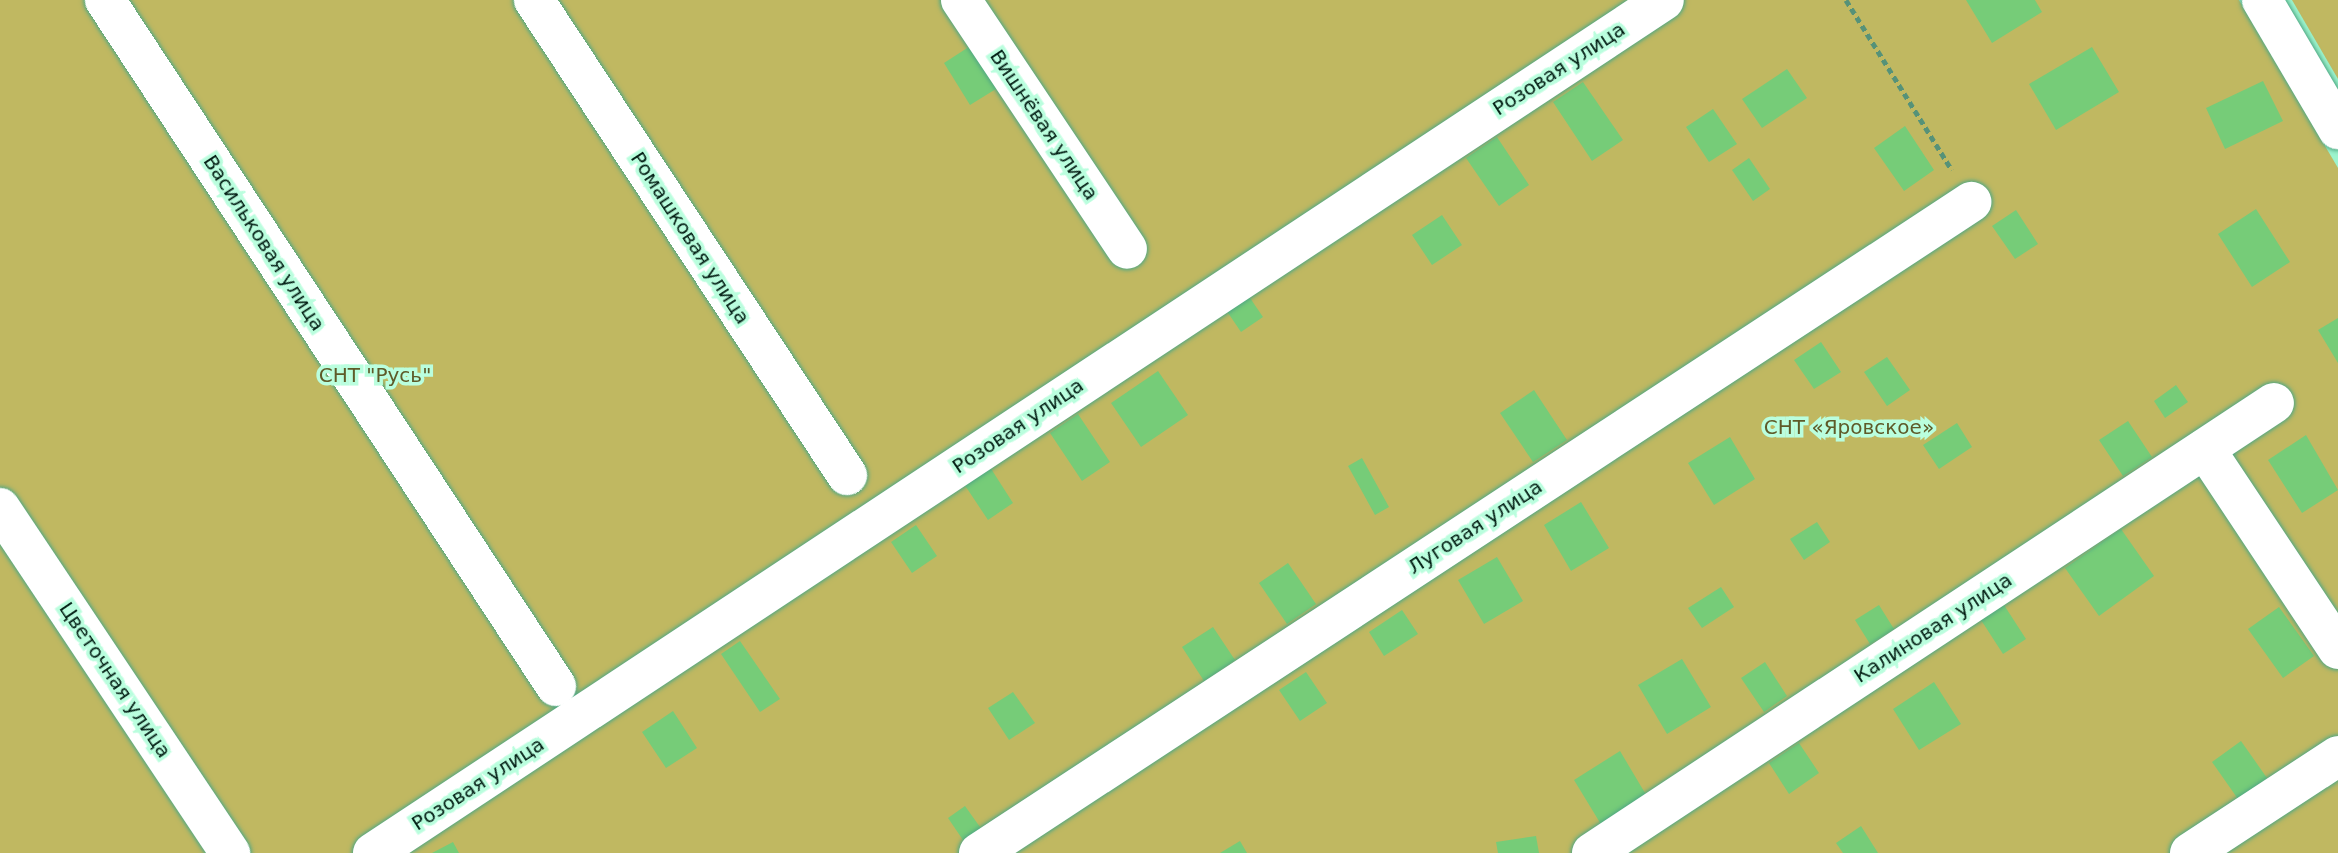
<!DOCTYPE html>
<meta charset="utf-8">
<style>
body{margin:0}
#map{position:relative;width:2338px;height:853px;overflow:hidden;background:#9df4cd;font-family:"DejaVu Sans",sans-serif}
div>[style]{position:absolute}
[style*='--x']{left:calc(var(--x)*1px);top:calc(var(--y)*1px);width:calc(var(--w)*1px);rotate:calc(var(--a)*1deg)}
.green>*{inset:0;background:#c0b861}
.building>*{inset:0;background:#76cc78}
.path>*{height:5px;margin-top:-2.5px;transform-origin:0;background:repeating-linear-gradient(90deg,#569278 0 6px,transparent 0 10px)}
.roads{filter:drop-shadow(0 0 2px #50a783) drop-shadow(0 0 2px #50a783)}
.minor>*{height:40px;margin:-20px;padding:0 20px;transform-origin:20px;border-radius:20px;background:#fff}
span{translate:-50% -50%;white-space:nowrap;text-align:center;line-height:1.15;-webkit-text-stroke:7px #bafede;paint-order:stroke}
.street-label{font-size:20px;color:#021d13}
.park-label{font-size:20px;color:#5e5a28}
</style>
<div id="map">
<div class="green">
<i style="clip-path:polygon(0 0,2239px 0,2338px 168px,2338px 853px,0 853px)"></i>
<i style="clip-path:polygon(2292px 0,2338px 0,2338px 79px)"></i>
</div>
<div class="building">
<i style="clip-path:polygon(1966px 0,2035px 0,2042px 12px,1992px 43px)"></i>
<i style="clip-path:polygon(978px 41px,1004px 84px,970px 105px,944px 63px)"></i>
<i style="clip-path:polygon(2092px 47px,2119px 92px,2056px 130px,2029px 84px)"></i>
<i style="clip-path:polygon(1787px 69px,1807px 98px,1762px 128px,1742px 99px)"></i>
<i style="clip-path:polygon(2263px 81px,2283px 121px,2225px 149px,2206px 108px)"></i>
<i style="clip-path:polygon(1583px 82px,1623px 140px,1592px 161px,1553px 102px)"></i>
<i style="clip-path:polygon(1713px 109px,1737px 144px,1709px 162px,1686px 127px)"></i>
<i style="clip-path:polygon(1905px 126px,1934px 170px,1904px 191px,1874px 148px)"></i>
<i style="clip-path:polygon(1497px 137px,1529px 185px,1499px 206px,1466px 158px)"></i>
<i style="clip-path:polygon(1749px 158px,1770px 189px,1753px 201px,1732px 170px)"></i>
<i style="clip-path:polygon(2256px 209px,2290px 262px,2252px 287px,2218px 234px)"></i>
<i style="clip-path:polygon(2016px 210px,2038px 244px,2015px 259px,1992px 226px)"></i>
<i style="clip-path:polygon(1442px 215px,1462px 245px,1432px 265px,1412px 235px)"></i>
<i style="clip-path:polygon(1246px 292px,1263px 317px,1241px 332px,1224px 307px)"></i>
<i style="clip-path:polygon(2338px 318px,2338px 363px,2318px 330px)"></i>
<i style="clip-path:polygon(1821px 342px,1841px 372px,1814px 389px,1794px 360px)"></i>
<i style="clip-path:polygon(1887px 357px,1910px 390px,1887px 406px,1864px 372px)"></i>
<i style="clip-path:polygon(1158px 371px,1188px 415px,1141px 447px,1111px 403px)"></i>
<i style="clip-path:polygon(2176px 385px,2188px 402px,2165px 418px,2154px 401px)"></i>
<i style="clip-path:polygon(1534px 390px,1567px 440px,1533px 462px,1500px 413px)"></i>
<i style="clip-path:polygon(1078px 414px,1110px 462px,1082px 481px,1050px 433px)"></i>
<i style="clip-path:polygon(2128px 421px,2152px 457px,2123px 476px,2099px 440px)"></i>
<i style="clip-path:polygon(1957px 423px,1972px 447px,1939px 469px,1923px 445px)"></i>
<i style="clip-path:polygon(2306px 435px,2338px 490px,2302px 513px,2268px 460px)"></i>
<i style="clip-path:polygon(1730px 437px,1755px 479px,1714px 505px,1688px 463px)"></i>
<i style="clip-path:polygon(1362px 458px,1389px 507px,1375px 515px,1348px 466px)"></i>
<i style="clip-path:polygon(988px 464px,1013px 503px,988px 520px,962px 481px)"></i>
<i style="clip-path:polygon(1581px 502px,1609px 548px,1571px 571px,1544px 525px)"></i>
<i style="clip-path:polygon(1817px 522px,1830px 542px,1804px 560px,1790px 539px)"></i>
<i style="clip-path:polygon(916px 525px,937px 556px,912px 573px,891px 542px)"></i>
<i style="clip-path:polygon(2121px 529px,2154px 576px,2099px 616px,2065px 568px)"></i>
<i style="clip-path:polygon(1497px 557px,1523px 601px,1484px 624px,1458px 580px)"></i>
<i style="clip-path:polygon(1288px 563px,1316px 604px,1287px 624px,1259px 583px)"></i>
<i style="clip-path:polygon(1721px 587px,1734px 607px,1702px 628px,1688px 608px)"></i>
<i style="clip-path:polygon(1879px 605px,1894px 629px,1870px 644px,1855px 620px)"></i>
<i style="clip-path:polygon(2004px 605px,2026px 639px,2003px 654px,1981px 620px)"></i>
<i style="clip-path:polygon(2279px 607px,2314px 656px,2283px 678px,2248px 629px)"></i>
<i style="clip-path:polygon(1402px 610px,1418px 634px,1384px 656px,1369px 632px)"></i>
<i style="clip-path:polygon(1213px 627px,1235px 660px,1204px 681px,1182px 647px)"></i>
<i style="clip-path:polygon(740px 641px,780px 699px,760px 712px,721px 654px)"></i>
<i style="clip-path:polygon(1682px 659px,1711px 707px,1667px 734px,1638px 685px)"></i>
<i style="clip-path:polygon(1765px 662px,1787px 696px,1764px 712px,1741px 678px)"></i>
<i style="clip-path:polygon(1306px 672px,1327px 703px,1300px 721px,1279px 690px)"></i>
<i style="clip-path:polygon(1934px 682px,1961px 724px,1919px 750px,1893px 709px)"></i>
<i style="clip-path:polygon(1013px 692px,1035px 723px,1009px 740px,988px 708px)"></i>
<i style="clip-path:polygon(673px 711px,697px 748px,666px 768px,642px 732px)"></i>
<i style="clip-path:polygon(2241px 741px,2267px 778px,2238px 799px,2212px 762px)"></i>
<i style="clip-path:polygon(1799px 743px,1819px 773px,1789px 794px,1769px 763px)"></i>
<i style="clip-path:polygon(1620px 751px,1648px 798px,1602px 826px,1574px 780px)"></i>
<i style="clip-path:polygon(965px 806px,985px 834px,967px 846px,948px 818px)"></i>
<i style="clip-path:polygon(1861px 826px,1878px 853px,1843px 853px,1836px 843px)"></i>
<i style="clip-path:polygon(1536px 836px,1539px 853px,1498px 853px,1496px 842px)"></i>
<i style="clip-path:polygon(1240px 841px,1247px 853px,1220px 853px)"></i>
<i style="clip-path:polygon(453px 842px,459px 853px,432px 853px)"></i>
</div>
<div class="path">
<i style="--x:1846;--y:0;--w:200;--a:58.1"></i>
</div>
<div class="roads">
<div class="minor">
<i style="--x:105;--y:0;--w:821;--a:56.68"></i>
<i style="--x:534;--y:0;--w:569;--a:56.62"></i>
<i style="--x:961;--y:0;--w:299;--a:56.3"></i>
<i style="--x:2262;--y:0;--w:150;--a:59.5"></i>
<i style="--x:2205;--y:449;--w:240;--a:56.4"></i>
<i style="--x:0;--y:508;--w:415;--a:56.3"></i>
<i style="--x:373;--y:853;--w:1547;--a:-33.45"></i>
<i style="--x:979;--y:853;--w:1187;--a:-33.27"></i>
<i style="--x:1592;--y:853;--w:817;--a:-33.42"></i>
<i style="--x:2190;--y:853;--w:177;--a:-33.2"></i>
</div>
</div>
<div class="street-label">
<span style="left:1559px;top:69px;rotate:-33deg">Розовая улица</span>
<span style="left:1044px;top:125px;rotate:56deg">Вишнёвая улица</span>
<span style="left:690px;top:238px;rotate:57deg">Ромашковая улица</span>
<span style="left:264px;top:243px;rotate:57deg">Васильковая улица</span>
<span style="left:1018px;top:426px;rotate:-34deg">Розовая улица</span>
<span style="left:1475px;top:527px;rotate:-33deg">Луговая улица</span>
<span style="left:1933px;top:628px;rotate:-33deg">Калиновая улица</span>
<span style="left:115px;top:680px;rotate:56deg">Цветочная улица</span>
<span style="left:478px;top:784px;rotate:-33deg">Розовая улица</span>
</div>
<div class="park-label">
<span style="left:375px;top:375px">СНТ "Русь"</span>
<span style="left:1849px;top:427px">СНТ «Яровское»</span>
</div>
</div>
